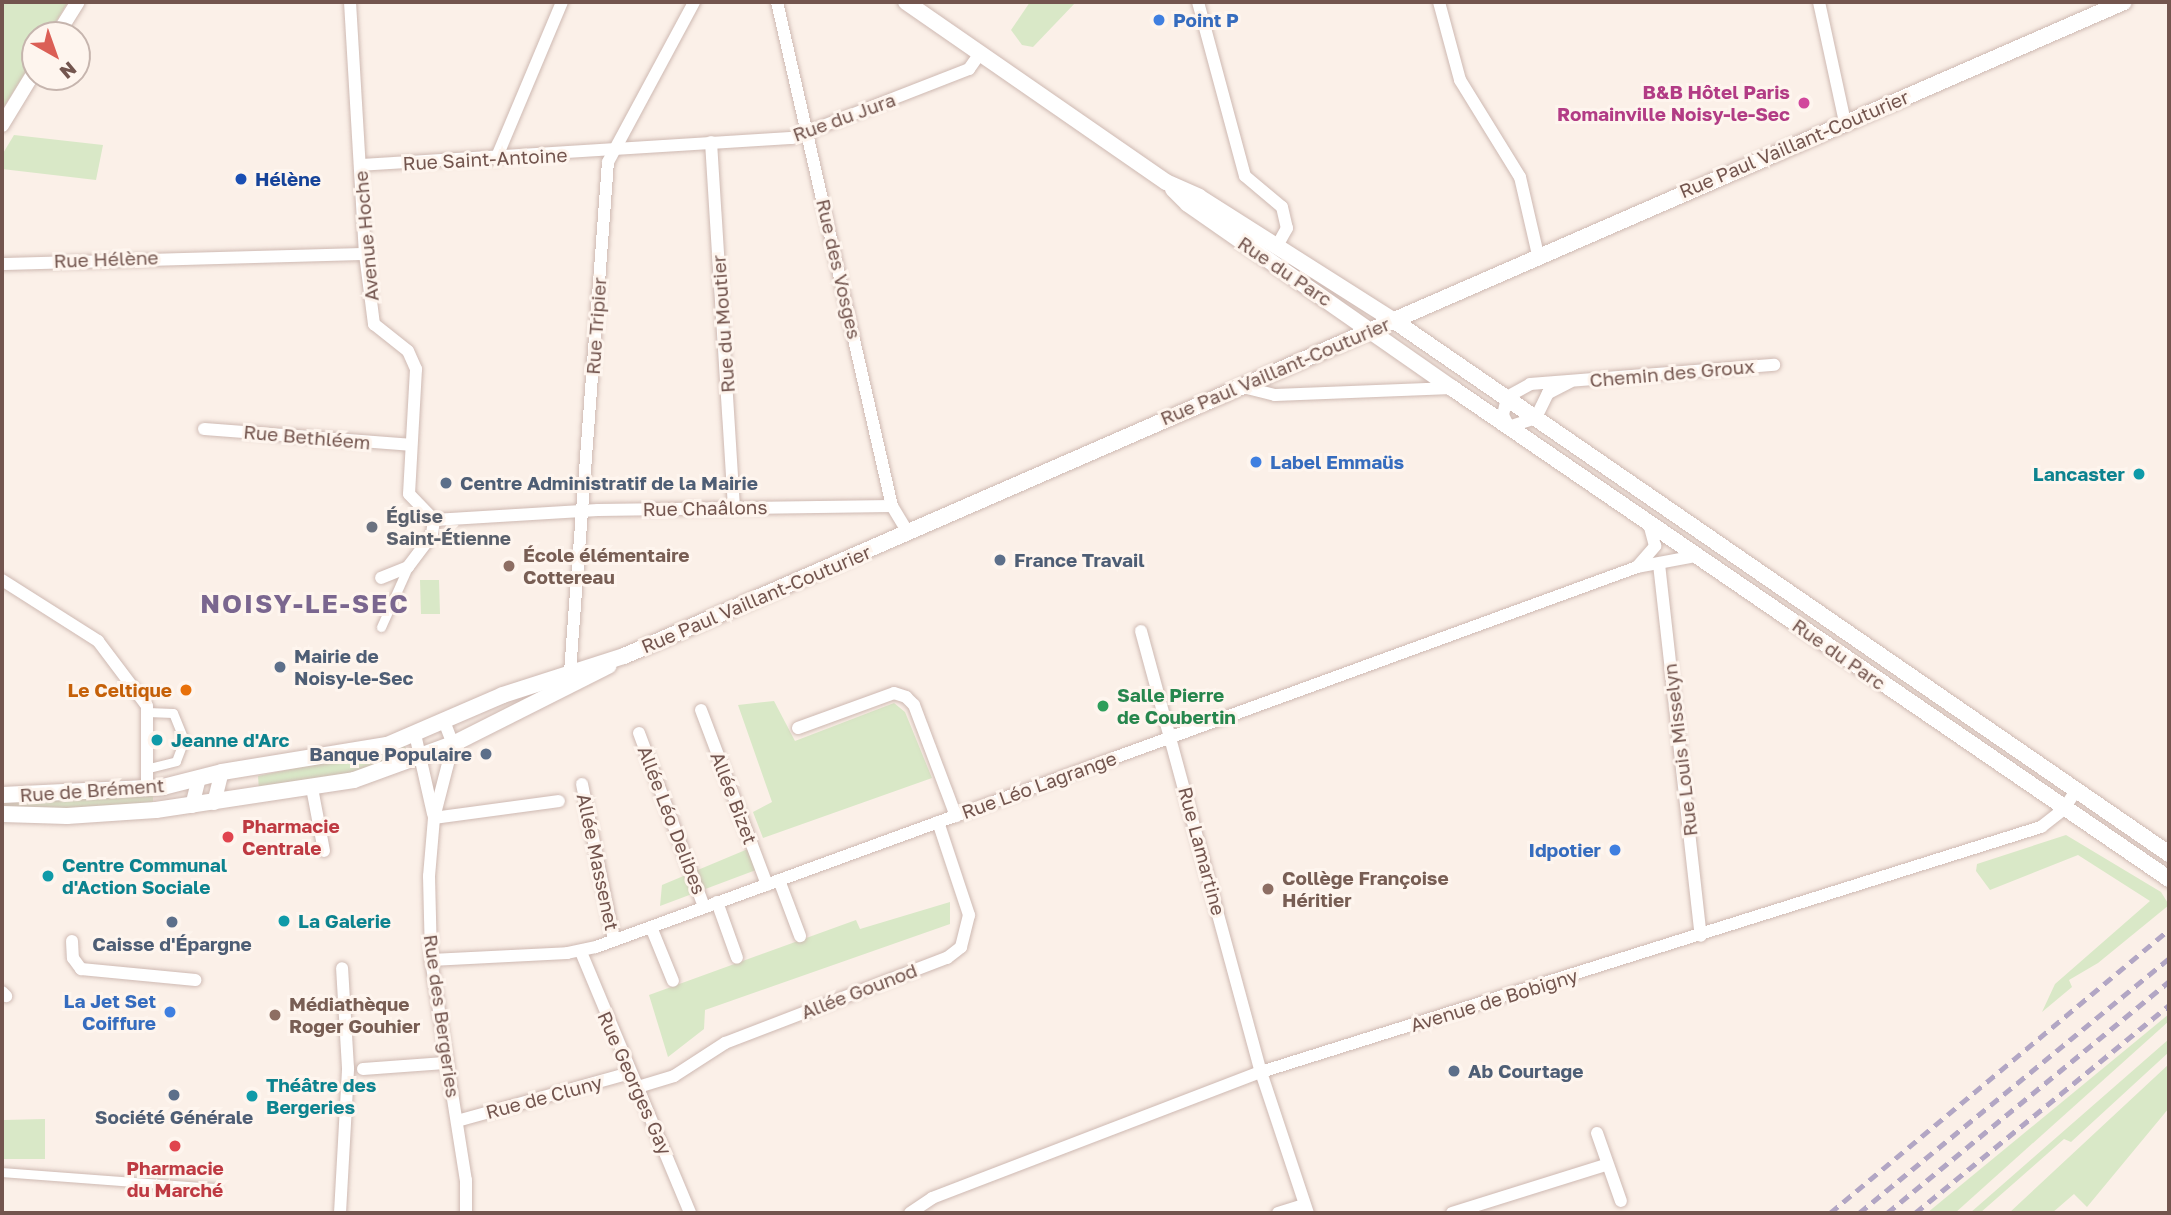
<!DOCTYPE html>
<meta charset="utf-8">
<style>
body{margin:0}
#map{position:relative;width:2171px;height:1215px;overflow:hidden;background:#fbf0e8;font-family:"Golos Text",sans-serif}
div>[style]{position:absolute}
[style*='--x']{left:calc(var(--x)*1px);top:calc(var(--y)*1px);width:calc(var(--w)*1px);rotate:calc(var(--a)*1deg)}
.green>*{inset:0;background:#d9e8c7}
.roads{filter:drop-shadow(0 0 2px #ceb9b2) drop-shadow(0 0 2px #ceb9b2)}
.pedestrian>*{height:9px;margin:-4.5px;padding:0 4.5px;transform-origin:4.5px;border-radius:4.5px;background:#fff}
.minor>*{height:12px;margin:-6px;padding:0 6px;transform-origin:6px;border-radius:6px;background:#fff}
.tertiary>*{height:14px;margin:-7px;padding:0 7px;transform-origin:7px;border-radius:7px;background:#fff}
.secondary>*{height:16px;margin:-8px;padding:0 8px;transform-origin:8px;border-radius:8px;background:#fff}
.rail>*{height:4.5px;margin-top:-2.25px;transform-origin:0;background:repeating-linear-gradient(90deg,#b2a6c4 0 10px,transparent 0 17px)}
.dots>*{width:19px;height:19px;translate:-50% -50%;box-sizing:border-box;border:4px solid #fef5ee;border-radius:50%}
span{translate:-50% -50%;white-space:nowrap;text-align:center;line-height:1.15;-webkit-text-stroke:6px #fef5ee;paint-order:stroke}
.shop-label{font-size:19px;color:#366cbe;font-weight:700}
.left{translate:0 -50%;text-align:left}
.right{translate:-100% -50%;text-align:right}
.hotel-label{font-size:19px;color:#b23c85;font-weight:700}
.street-label{font-size:19px;color:#73554e}
.transit-label{font-size:19px;color:#164399;font-weight:700}
.culture-label{font-size:19px;color:#0d838f;font-weight:700}
.service-label{font-size:19px;color:#4e5e75;font-weight:700}
.worship-label{font-size:19px;color:#5b616d;font-weight:700}
.education-label{font-size:19px;color:#785e54;font-weight:700}
.food-label{font-size:19px;color:#c56008;font-weight:700}
.leisure-label{font-size:19px;color:#27864d;font-weight:700}
.health-label{font-size:19px;color:#be3a42;font-weight:700}
.district-label{font-size:26px;color:#7a668f;font-weight:700;letter-spacing:2px}
.frame{position:absolute;inset:0;border:4px solid #73554e;pointer-events:none}
.north{position:absolute;left:21px;top:21px;width:70px;height:70px;box-sizing:border-box;background:#fef5ee;border:2px solid #c6b5ae;border-radius:50%;rotate:140deg;font-size:19px;font-weight:700;line-height:28px;text-align:center;color:#73554e}
.north::after{content:'';display:block;margin:auto;width:24px;height:32px;background:#db5f56;clip-path:polygon(50% 0,100% 100%,50% 72%,0 100%)}
</style>
<div id="map">
<div class="green">
<i style="clip-path:polygon(2px 2px,68px 2px,48px 35px,35px 35px,35px 57px,2px 110px)"></i>
<i style="clip-path:polygon(1030px 2px,1076px 2px,1033px 47px,1022px 45px,1011px 30px)"></i>
<i style="clip-path:polygon(14px 135px,103px 145px,96px 180px,2px 169px,2px 155px)"></i>
<i style="clip-path:polygon(420px 580px,439px 580px,440px 614px,421px 614px)"></i>
<i style="clip-path:polygon(774px 701px,795px 741px,894px 703px,905px 712px,932px 778px,763px 838px,753px 812px,772px 802px,738px 705px)"></i>
<i style="clip-path:polygon(404px 745px,409px 753px,355px 773px,259px 790px,258px 776px)"></i>
<i style="clip-path:polygon(153px 795px,153px 805px,61px 812px,2px 810px,2px 803px)"></i>
<i style="clip-path:polygon(2066px 835px,2161px 892px,2169px 905px,2098px 963px,2069px 980px,2072px 987px,2042px 1012px,2055px 984px,2150px 901px,2078px 855px,1990px 890px,1976px 871px,1977px 864px)"></i>
<i style="clip-path:polygon(755px 846px,764px 867px,660px 906px,662px 885px)"></i>
<i style="clip-path:polygon(950px 902px,950px 924px,705px 1010px,704px 1029px,668px 1057px,649px 995px,856px 920px,860px 929px)"></i>
<i style="clip-path:polygon(2169px 1014px,2169px 1021px,1955px 1213px,1927px 1213px)"></i>
<i style="clip-path:polygon(2169px 1039px,2169px 1052px,2071px 1142px,2064px 1139px,1980px 1213px,1970px 1213px)"></i>
<i style="clip-path:polygon(2169px 1064px,2169px 1108px,2087px 1207px,2074px 1194px,2052px 1213px,2009px 1213px)"></i>
<i style="clip-path:polygon(45px 1119px,45px 1159px,4px 1159px,4px 1120px)"></i>
</div>
<div class="roads">
<div class="pedestrian">
<i style="--x:381;--y:627;--w:66;--a:-65.8"></i>
<i style="--x:145;--y:769;--w:32;--a:-14"></i>
<i style="--x:176;--y:761;--w:22;--a:-69"></i>
<i style="--x:184;--y:740;--w:29;--a:-112"></i>
<i style="--x:173;--y:713;--w:26;--a:-178"></i>
<i style="--x:2;--y:1172;--w:215;--a:4.3"></i>
</div>
<div class="minor">
<i style="--x:350;--y:2;--w:252;--a:86.6"></i>
<i style="--x:365;--y:254;--w:71;--a:82.7"></i>
<i style="--x:374;--y:324;--w:43;--a:38.5"></i>
<i style="--x:408;--y:351;--w:20;--a:66"></i>
<i style="--x:416;--y:369;--w:125;--a:93.2"></i>
<i style="--x:409;--y:494;--w:36;--a:46"></i>
<i style="--x:434;--y:520;--w:15;--a:98"></i>
<i style="--x:432;--y:535;--w:40;--a:127"></i>
<i style="--x:408;--y:567;--w:29;--a:158"></i>
<i style="--x:777;--y:2;--w:517;--a:77.15"></i>
<i style="--x:892;--y:506;--w:31;--a:59"></i>
<i style="--x:1198;--y:2;--w:180;--a:74.9"></i>
<i style="--x:1245;--y:176;--w:48;--a:40"></i>
<i style="--x:1282;--y:207;--w:22;--a:77"></i>
<i style="--x:1287;--y:228;--w:21;--a:119"></i>
<i style="--x:1439;--y:2;--w:81;--a:74.9"></i>
<i style="--x:1460;--y:80;--w:114;--a:58.3"></i>
<i style="--x:1520;--y:177;--w:80;--a:77"></i>
<i style="--x:1819;--y:2;--w:123;--a:77.8"></i>
<i style="--x:711;--y:142;--w:365;--a:86.4"></i>
<i style="--x:496;--y:159;--w:170;--a:-67.2"></i>
<i style="--x:360;--y:165;--w:433;--a:-3.6"></i>
<i style="--x:792;--y:138;--w:190;--a:-21.3"></i>
<i style="--x:969;--y:69;--w:19;--a:-55"></i>
<i style="--x:2;--y:264;--w:363;--a:-1.6"></i>
<i style="--x:1570;--y:382;--w:25;--a:153"></i>
<i style="--x:1548;--y:393;--w:28;--a:116"></i>
<i style="--x:1536;--y:418;--w:28;--a:162"></i>
<i style="--x:1509;--y:427;--w:13;--a:-117"></i>
<i style="--x:1503;--y:415;--w:18;--a:-77"></i>
<i style="--x:1507;--y:397;--w:26;--a:-29"></i>
<i style="--x:1530;--y:384;--w:245;--a:-4.5"></i>
<i style="--x:1239;--y:386;--w:37;--a:14"></i>
<i style="--x:1275;--y:395;--w:177;--a:-2.3"></i>
<i style="--x:204;--y:429;--w:207;--a:4.4"></i>
<i style="--x:434;--y:520;--w:164;--a:-3.5"></i>
<i style="--x:598;--y:510;--w:294;--a:-0.8"></i>
<i style="--x:1659;--y:564;--w:374;--a:83.6"></i>
<i style="--x:1637;--y:567;--w:28;--a:-49"></i>
<i style="--x:1655;--y:546;--w:23;--a:-105"></i>
<i style="--x:2;--y:580;--w:114;--a:32.4"></i>
<i style="--x:98;--y:641;--w:81;--a:53"></i>
<i style="--x:147;--y:706;--w:82;--a:90"></i>
<i style="--x:1141;--y:631;--w:457;--a:74.8"></i>
<i style="--x:1261;--y:1072;--w:149;--a:71.6"></i>
<i style="--x:570;--y:672;--w:511;--a:-85.74"></i>
<i style="--x:608;--y:162;--w:182;--a:-61.7"></i>
<i style="--x:701;--y:710;--w:187;--a:69.3"></i>
<i style="--x:444;--y:721;--w:25;--a:69"></i>
<i style="--x:453;--y:744;--w:76;--a:104.4"></i>
<i style="--x:434;--y:818;--w:58;--a:94.9"></i>
<i style="--x:429;--y:876;--w:84;--a:88.6"></i>
<i style="--x:431;--y:960;--w:223;--a:81"></i>
<i style="--x:466;--y:1180;--w:33;--a:90"></i>
<i style="--x:798;--y:728;--w:102;--a:-20"></i>
<i style="--x:894;--y:693;--w:13;--a:18"></i>
<i style="--x:906;--y:697;--w:11;--a:45"></i>
<i style="--x:914;--y:705;--w:119;--a:69.3"></i>
<i style="--x:639;--y:733;--w:186;--a:69.5"></i>
<i style="--x:415;--y:734;--w:82;--a:77.3"></i>
<i style="--x:582;--y:784;--w:159;--a:78.4"></i>
<i style="--x:312;--y:788;--w:64;--a:79.2"></i>
<i style="--x:434;--y:818;--w:126;--a:-7.7"></i>
<i style="--x:779;--y:880;--w:60;--a:69.4"></i>
<i style="--x:717;--y:902;--w:59;--a:70.3"></i>
<i style="--x:651;--y:927;--w:58;--a:67.8"></i>
<i style="--x:72;--y:941;--w:17;--a:87"></i>
<i style="--x:73;--y:958;--w:14;--a:54"></i>
<i style="--x:81;--y:969;--w:115;--a:5.5"></i>
<i style="--x:581;--y:952;--w:283;--a:67.3"></i>
<i style="--x:431;--y:960;--w:136;--a:-2.9"></i>
<i style="--x:567;--y:953;--w:30;--a:-12"></i>
<i style="--x:596;--y:947;--w:1108;--a:-20.05"></i>
<i style="--x:1637;--y:567;--w:60;--a:-10.6"></i>
<i style="--x:2;--y:992;--w:6;--a:45"></i>
<i style="--x:363;--y:1069;--w:82;--a:-4.2"></i>
<i style="--x:638;--y:1087;--w:38;--a:-17"></i>
<i style="--x:674;--y:1076;--w:61;--a:-32.9"></i>
<i style="--x:725;--y:1043;--w:238;--a:-21"></i>
<i style="--x:947;--y:958;--w:18;--a:-38"></i>
<i style="--x:961;--y:947;--w:33;--a:-76"></i>
<i style="--x:969;--y:915;--w:98;--a:-108.4"></i>
<i style="--x:457;--y:1121;--w:180;--a:-15.5"></i>
<i style="--x:1597;--y:1133;--w:72;--a:70.6"></i>
<i style="--x:340;--y:1213;--w:145;--a:-86.8"></i>
<i style="--x:348;--y:1068;--w:100;--a:-93.4"></i>
<i style="--x:910;--y:1213;--w:27;--a:-34"></i>
<i style="--x:932;--y:1198;--w:352;--a:-21"></i>
<i style="--x:1261;--y:1072;--w:818;--a:-17.44"></i>
<i style="--x:2041;--y:827;--w:28;--a:-38"></i>
<i style="--x:2063;--y:810;--w:23;--a:-56"></i>
<i style="--x:1278;--y:1213;--w:27;--a:-17"></i>
<i style="--x:1452;--y:1213;--w:160;--a:-17.4"></i>
</div>
<div class="tertiary">
<i style="--x:57;--y:35;--w:39;--a:-58"></i>
<i style="--x:2;--y:125;--w:63;--a:-58.6"></i>
<i style="--x:214;--y:803;--w:32;--a:-76"></i>
<i style="--x:192;--y:806;--w:29;--a:-76"></i>
</div>
<div class="secondary">
<i style="--x:906;--y:2;--w:316;--a:34.7"></i>
<i style="--x:1166;--y:182;--w:36;--a:24"></i>
<i style="--x:1199;--y:197;--w:230;--a:32.4"></i>
<i style="--x:1393;--y:320;--w:942;--a:34.53"></i>
<i style="--x:1173;--y:189;--w:21;--a:45"></i>
<i style="--x:1188;--y:204;--w:322;--a:34.9"></i>
<i style="--x:1452;--y:388;--w:869;--a:34.4"></i>
<i style="--x:2;--y:795;--w:161;--a:-2.8"></i>
<i style="--x:163;--y:787;--w:61;--a:-14.3"></i>
<i style="--x:222;--y:772;--w:167;--a:-9.3"></i>
<i style="--x:387;--y:745;--w:126;--a:-23.3"></i>
<i style="--x:503;--y:695;--w:127;--a:-17.9"></i>
<i style="--x:624;--y:656;--w:1636;--a:-23.56"></i>
<i style="--x:2;--y:814;--w:65;--a:1.8"></i>
<i style="--x:67;--y:816;--w:89;--a:-3.9"></i>
<i style="--x:156;--y:810;--w:200;--a:-8.6"></i>
<i style="--x:354;--y:780;--w:105;--a:-20"></i>
<i style="--x:453;--y:744;--w:174;--a:-26.7"></i>
</div>
</div>
<div class="rail">
<i style="--x:1830;--y:1213;--w:442;--a:-39.9"></i>
<i style="--x:1859;--y:1213;--w:401;--a:-39.4"></i>
<i style="--x:1887;--y:1213;--w:365;--a:-39.4"></i>
<i style="--x:1915;--y:1213;--w:328;--a:-39.3"></i>
</div>
<div class="dots">
<i style="left:1159px;top:20px;background:#3f7fe0"></i>
<i style="left:1804px;top:103px;background:#d1479c"></i>
<i style="left:241px;top:179px;background:#1a4fb4"></i>
<i style="left:1256px;top:462px;background:#3f7fe0"></i>
<i style="left:2139px;top:474px;background:#0f9aa8"></i>
<i style="left:446px;top:483px;background:#5c6f8a"></i>
<i style="left:372px;top:527px;background:#6b7280"></i>
<i style="left:1000px;top:560px;background:#5c6f8a"></i>
<i style="left:509px;top:566px;background:#8d6e63"></i>
<i style="left:280px;top:667px;background:#5c6f8a"></i>
<i style="left:186px;top:690px;background:#e8710a"></i>
<i style="left:1103px;top:706px;background:#2e9e5b"></i>
<i style="left:157px;top:740px;background:#0f9aa8"></i>
<i style="left:486px;top:754px;background:#5c6f8a"></i>
<i style="left:228px;top:837px;background:#e0444e"></i>
<i style="left:1615px;top:850px;background:#3f7fe0"></i>
<i style="left:48px;top:876px;background:#0f9aa8"></i>
<i style="left:1268px;top:889px;background:#8d6e63"></i>
<i style="left:284px;top:921px;background:#0f9aa8"></i>
<i style="left:172px;top:922px;background:#5c6f8a"></i>
<i style="left:170px;top:1012px;background:#3f7fe0"></i>
<i style="left:275px;top:1015px;background:#8d6e63"></i>
<i style="left:1454px;top:1071px;background:#5c6f8a"></i>
<i style="left:174px;top:1095px;background:#5c6f8a"></i>
<i style="left:252px;top:1096px;background:#0f9aa8"></i>
<i style="left:175px;top:1146px;background:#e0444e"></i>
</div>
<div class="shop-label">
<span class="left" style="left:1173px;top:20px">Point P</span>
<span class="left" style="left:1270px;top:462px">Label Emmaüs</span>
<span class="right" style="left:1601px;top:850px">Idpotier</span>
<span class="right" style="left:156px;top:1012px">La Jet Set<br>Coiffure</span>
</div>
<div class="hotel-label">
<span class="right" style="left:1790px;top:103px">B&amp;B Hôtel Paris<br>Romainville Noisy-le-Sec</span>
</div>
<div class="street-label">
<span style="left:844px;top:117px;rotate:-20deg">Rue du Jura</span>
<span style="left:1794px;top:144px;rotate:-23deg">Rue Paul Vaillant-Couturier</span>
<span style="left:485px;top:159px;rotate:-3deg">Rue Saint-Antoine</span>
<span style="left:366px;top:236px;rotate:-95deg">Avenue Hoche</span>
<span style="left:106px;top:259px;rotate:-2deg">Rue Hélène</span>
<span style="left:839px;top:269px;rotate:77deg">Rue des Vosges</span>
<span style="left:1285px;top:271px;rotate:34deg">Rue du Parc</span>
<span style="left:723px;top:324px;rotate:-94deg">Rue du Moutier</span>
<span style="left:596px;top:326px;rotate:-86deg">Rue Tripier</span>
<span style="left:1275px;top:371px;rotate:-23deg">Rue Paul Vaillant-Couturier</span>
<span style="left:1672px;top:373px;rotate:-5deg">Chemin des Groux</span>
<span style="left:307px;top:437px;rotate:5deg">Rue Bethléem</span>
<span style="left:705px;top:508px;rotate:-1deg">Rue Chaâlons</span>
<span style="left:756px;top:599px;rotate:-23deg">Rue Paul Vaillant-Couturier</span>
<span style="left:1839px;top:654px;rotate:35deg">Rue du Parc</span>
<span style="left:1680px;top:750px;rotate:-97deg">Rue Louis Misselyn</span>
<span style="left:1039px;top:785px;rotate:-20deg">Rue Léo Lagrange</span>
<span style="left:92px;top:790px;rotate:-4deg">Rue de Brément</span>
<span style="left:734px;top:798px;rotate:69deg">Allée Bizet</span>
<span style="left:672px;top:820px;rotate:69deg">Allée Léo Delibes</span>
<span style="left:1202px;top:851px;rotate:75deg">Rue Lamartine</span>
<span style="left:598px;top:862px;rotate:78deg">Allée Massenet</span>
<span style="left:859px;top:991px;rotate:-21deg">Allée Gounod</span>
<span style="left:1494px;top:1000px;rotate:-17deg">Avenue de Bobigny</span>
<span style="left:442px;top:1016px;rotate:82deg">Rue des Bergeries</span>
<span style="left:635px;top:1083px;rotate:66deg">Rue Georges Gay</span>
<span style="left:544px;top:1097px;rotate:-15deg">Rue de Cluny</span>
</div>
<div class="transit-label">
<span class="left" style="left:255px;top:179px">Hélène</span>
</div>
<div class="culture-label">
<span class="right" style="left:2125px;top:474px">Lancaster</span>
<span class="left" style="left:171px;top:740px">Jeanne d'Arc</span>
<span class="left" style="left:62px;top:876px">Centre Communal<br>d'Action Sociale</span>
<span class="left" style="left:298px;top:921px">La Galerie</span>
<span class="left" style="left:266px;top:1096px">Théâtre des<br>Bergeries</span>
</div>
<div class="service-label">
<span class="left" style="left:460px;top:483px">Centre Administratif de la Mairie</span>
<span class="left" style="left:1014px;top:560px">France Travail</span>
<span class="left" style="left:294px;top:667px">Mairie de<br>Noisy-le-Sec</span>
<span class="right" style="left:472px;top:754px">Banque Populaire</span>
<span style="left:172px;top:944px">Caisse d'Épargne</span>
<span class="left" style="left:1468px;top:1071px">Ab Courtage</span>
<span style="left:174px;top:1117px">Société Générale</span>
</div>
<div class="worship-label">
<span class="left" style="left:386px;top:527px">Église<br>Saint-Étienne</span>
</div>
<div class="education-label">
<span class="left" style="left:523px;top:566px">École élémentaire<br>Cottereau</span>
<span class="left" style="left:1282px;top:889px">Collège Françoise<br>Héritier</span>
<span class="left" style="left:289px;top:1015px">Médiathèque<br>Roger Gouhier</span>
</div>
<div class="food-label">
<span class="right" style="left:172px;top:690px">Le Celtique</span>
</div>
<div class="leisure-label">
<span class="left" style="left:1117px;top:706px">Salle Pierre<br>de Coubertin</span>
</div>
<div class="health-label">
<span class="left" style="left:242px;top:837px">Pharmacie<br>Centrale</span>
<span style="left:175px;top:1179px">Pharmacie<br>du Marché</span>
</div>
<div class="district-label">
<span style="left:305px;top:604px">NOISY-LE-SEC</span>
</div>
<div class="frame"></div>
<div class="north">N</div>
</div>
